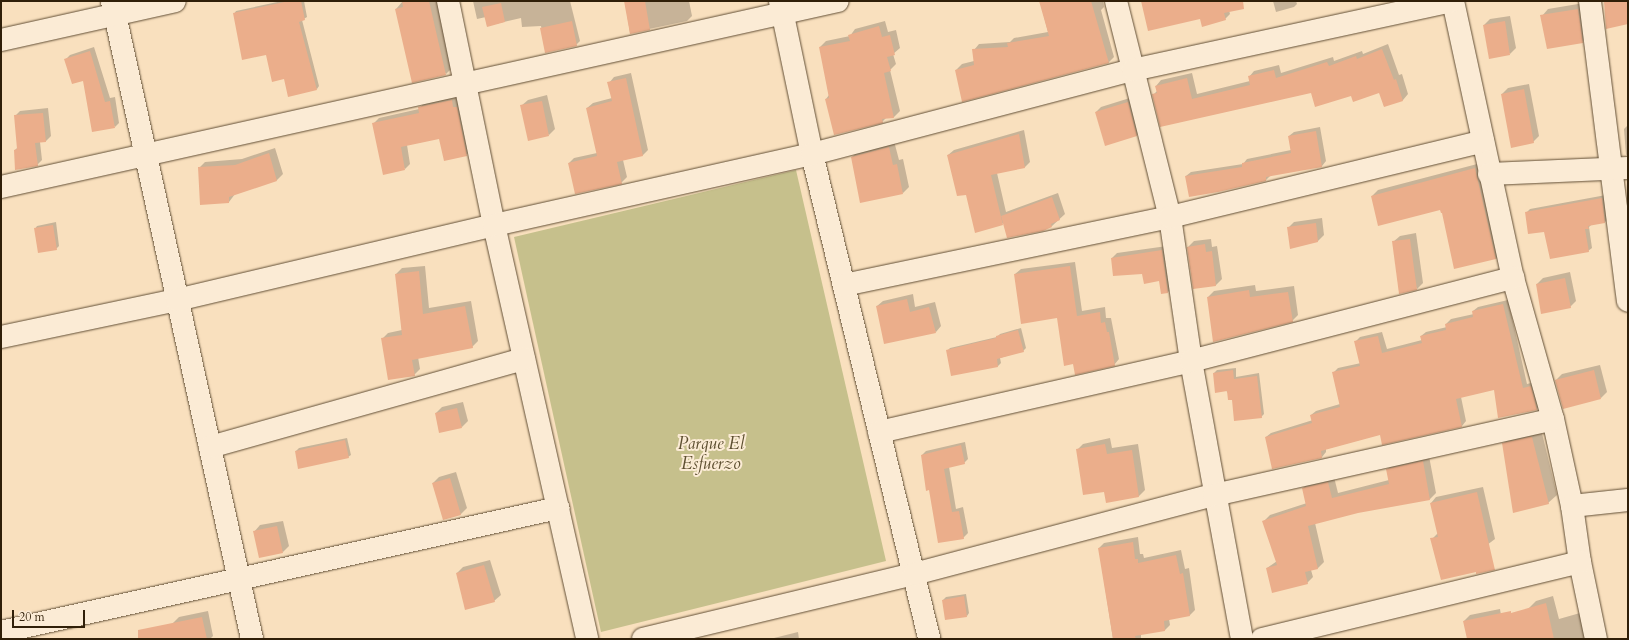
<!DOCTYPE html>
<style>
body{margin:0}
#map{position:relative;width:1629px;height:640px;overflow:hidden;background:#f9e0be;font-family:Cardo,serif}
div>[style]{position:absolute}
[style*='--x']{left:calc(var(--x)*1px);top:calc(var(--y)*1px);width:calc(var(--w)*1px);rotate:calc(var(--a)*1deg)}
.green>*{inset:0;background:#c6c08c}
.shadow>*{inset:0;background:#0003}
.building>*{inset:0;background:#ebae8b}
.roads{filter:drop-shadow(0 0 1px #624f36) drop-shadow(0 0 1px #624f36)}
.minor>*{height:22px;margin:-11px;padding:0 11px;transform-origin:11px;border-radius:11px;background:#fbebd5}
span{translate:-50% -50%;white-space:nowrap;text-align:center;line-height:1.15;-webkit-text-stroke:4px #fbebd5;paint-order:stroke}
.park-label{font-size:17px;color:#5d4f30;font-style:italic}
.frame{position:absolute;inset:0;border:2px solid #301f08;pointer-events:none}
.scale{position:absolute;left:12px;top:610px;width:73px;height:18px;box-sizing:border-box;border:2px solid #301f08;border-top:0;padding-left:5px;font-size:12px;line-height:14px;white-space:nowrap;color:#301f08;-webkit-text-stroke:3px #fbebd5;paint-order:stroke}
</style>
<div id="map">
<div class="green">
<i style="clip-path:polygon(796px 170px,886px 561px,601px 632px,514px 237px)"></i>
</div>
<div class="shadow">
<i style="clip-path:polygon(282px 1px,304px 1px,307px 17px,302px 20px,319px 86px,317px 89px,285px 78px,234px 14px,236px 11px)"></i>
<i style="clip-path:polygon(403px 1px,437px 1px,452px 68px,446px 74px,396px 9px)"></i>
<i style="clip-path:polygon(473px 1px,570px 1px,580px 41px,576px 45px,546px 52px,541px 26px,522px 27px,521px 18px,487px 26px,486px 17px,477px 19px)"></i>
<i style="clip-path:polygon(625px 1px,689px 1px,692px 16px,687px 21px,630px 33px)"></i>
<i style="clip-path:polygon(1040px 1px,1103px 1px,1104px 7px,1101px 10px,1114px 57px,1108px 63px,956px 70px,962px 64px,974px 61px,974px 50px,979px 44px,1010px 42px,1014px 38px,1048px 32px)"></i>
<i style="clip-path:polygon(1142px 1px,1235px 1px,1227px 3px,1230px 14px,1225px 19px,1201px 18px)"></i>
<i style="clip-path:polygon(1273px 1px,1296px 1px,1297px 4px,1294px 7px,1276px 12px)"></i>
<i style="clip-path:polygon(1584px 3px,1588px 36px,1582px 42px,1542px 16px,1548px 9px)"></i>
<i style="clip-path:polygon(1510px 16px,1516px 48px,1510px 54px,1484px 25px,1490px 19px)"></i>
<i style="clip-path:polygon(885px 21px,888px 32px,896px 30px,900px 48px,893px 54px,896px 64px,890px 70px,900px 111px,894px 117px,886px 118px,882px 122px,826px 99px,829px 95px,820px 47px,826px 41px,850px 36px,855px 29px)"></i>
<i style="clip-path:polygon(1388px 44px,1399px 75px,1402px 74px,1408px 94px,1403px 100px,1384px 106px,1380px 91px,1351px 95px,1312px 92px,1161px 126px,1153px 95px,1157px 91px,1156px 86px,1161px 80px,1192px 73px,1197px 94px,1250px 81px,1249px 77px,1254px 71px,1279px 65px,1281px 73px,1333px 57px,1334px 61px,1362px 51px,1363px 54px)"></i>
<i style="clip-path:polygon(94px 47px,110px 98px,115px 97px,119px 123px,115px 127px,84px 80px,65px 60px,70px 55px)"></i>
<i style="clip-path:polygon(631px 73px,648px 150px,643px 155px,623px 160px,627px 177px,621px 183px,569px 163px,574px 158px,597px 153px,587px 108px,593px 103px,612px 98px,609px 83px,614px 77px)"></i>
<i style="clip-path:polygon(1529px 84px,1539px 136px,1533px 142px,1502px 94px,1508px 88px)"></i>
<i style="clip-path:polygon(457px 95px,472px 149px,466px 155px,440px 138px,407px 145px,410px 164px,405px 169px,373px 124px,379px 118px,419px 109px,425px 102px)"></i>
<i style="clip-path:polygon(547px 95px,555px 129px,549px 135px,521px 106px,528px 100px)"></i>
<i style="clip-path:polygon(1133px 97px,1142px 130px,1136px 136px,1096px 112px,1101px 107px)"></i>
<i style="clip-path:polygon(48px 108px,51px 136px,46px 141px,40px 142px,42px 160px,37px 165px,15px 150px,18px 147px,15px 116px,20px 111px)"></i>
<i style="clip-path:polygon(1628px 125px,1628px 154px,1626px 155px,1624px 129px)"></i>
<i style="clip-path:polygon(1320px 127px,1326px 161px,1322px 166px,1271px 175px,1266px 180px,1186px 176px,1191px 172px,1243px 164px,1247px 159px,1291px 150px,1289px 136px,1294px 132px)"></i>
<i style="clip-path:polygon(1024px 130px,1030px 162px,1025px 167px,997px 173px,1006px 212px,1058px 193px,1065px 214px,1052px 226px,1004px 223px,976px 231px,967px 193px,948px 155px,954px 150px)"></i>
<i style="clip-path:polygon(894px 141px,899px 160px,903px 159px,909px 187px,903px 193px,852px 157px,858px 151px)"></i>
<i style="clip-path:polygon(275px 148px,283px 174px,277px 180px,235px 194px,229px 202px,199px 168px,205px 162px,242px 159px)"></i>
<i style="clip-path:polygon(1481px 163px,1502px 253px,1496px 259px,1440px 208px,1372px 196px,1378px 190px)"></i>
<i style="clip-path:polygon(1606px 195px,1609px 218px,1605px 222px,1592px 224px,1589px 227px,1592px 248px,1588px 251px,1545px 230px,1526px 213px,1530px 209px)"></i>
<i style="clip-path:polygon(1322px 218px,1324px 235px,1318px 241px,1291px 248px,1288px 228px,1294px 222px)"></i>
<i style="clip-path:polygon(56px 222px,59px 246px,56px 249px,35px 229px,37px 226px)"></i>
<i style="clip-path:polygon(1416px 233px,1423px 283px,1417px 289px,1393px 242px,1400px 236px)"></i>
<i style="clip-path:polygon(1211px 239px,1212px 247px,1217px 246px,1222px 279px,1216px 285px,1194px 288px,1188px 247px,1194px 241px)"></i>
<i style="clip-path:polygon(1167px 246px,1173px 287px,1168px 292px,1162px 293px,1160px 280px,1112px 258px,1117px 253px)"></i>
<i style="clip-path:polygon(1075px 262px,1082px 311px,1105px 307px,1106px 318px,1111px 318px,1119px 359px,1114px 365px,1074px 363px,1058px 317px,1015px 274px,1021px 269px)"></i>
<i style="clip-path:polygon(425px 266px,429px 308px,471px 301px,478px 341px,472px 347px,418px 357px,420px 369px,414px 375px,382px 339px,388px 333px,402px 330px,396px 274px,402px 268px)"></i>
<i style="clip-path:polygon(1570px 272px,1576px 301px,1570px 307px,1537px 284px,1543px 278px)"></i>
<i style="clip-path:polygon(1255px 285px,1256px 291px,1294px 286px,1298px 315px,1292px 321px,1208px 297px,1214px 291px)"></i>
<i style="clip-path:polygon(913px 294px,915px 307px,935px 302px,941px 326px,936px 332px,877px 306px,883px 301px)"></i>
<i style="clip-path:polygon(1508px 300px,1527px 384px,1535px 382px,1542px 404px,1537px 409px,1499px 417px,1495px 389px,1461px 397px,1466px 421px,1462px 426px,1381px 434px,1326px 449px,1326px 452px,1322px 457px,1266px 437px,1271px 433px,1313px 420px,1311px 415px,1316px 411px,1340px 404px,1333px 373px,1338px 368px,1361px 363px,1355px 342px,1360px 337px,1382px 332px,1387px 349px,1422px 340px,1421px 336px,1426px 332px,1447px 327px,1446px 324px,1451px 319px,1474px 314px,1473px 311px,1478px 307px)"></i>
<i style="clip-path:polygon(1021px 328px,1026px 348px,1023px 351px,1000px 358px,1001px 363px,998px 366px,947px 351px,950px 348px,997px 337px,1000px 334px)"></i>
<i style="clip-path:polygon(1600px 365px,1607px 392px,1601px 398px,1556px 380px,1562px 374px)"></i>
<i style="clip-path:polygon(1236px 368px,1236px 377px,1259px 373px,1264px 414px,1261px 417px,1232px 399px,1214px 373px,1217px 370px)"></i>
<i style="clip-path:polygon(463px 402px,468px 421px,462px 427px,436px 413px,442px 407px)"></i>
<i style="clip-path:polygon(1541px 429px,1557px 495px,1548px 503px,1503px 444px,1512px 435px)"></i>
<i style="clip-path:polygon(347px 438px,351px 455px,348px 457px,296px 451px,299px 448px)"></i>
<i style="clip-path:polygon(1110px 438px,1112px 448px,1138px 444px,1145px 490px,1139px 496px,1107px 502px,1105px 491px,1077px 450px,1083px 444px)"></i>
<i style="clip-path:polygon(965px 442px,968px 459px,964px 463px,949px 467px,956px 509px,963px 507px,968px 533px,963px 538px,922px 455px,926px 451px)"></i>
<i style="clip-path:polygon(1429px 456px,1436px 493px,1430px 499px,1358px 512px,1315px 523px,1324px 562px,1318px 568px,1311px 570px,1313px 577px,1307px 583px,1267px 568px,1277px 561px,1264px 521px,1270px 515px,1307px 503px,1303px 488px,1309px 482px,1334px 477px,1338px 493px,1389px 480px,1387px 470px,1393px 463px)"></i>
<i style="clip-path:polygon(456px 472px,467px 508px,461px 514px,444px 519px,433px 483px,439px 477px)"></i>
<i style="clip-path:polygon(1483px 487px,1495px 539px,1487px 545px,1432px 539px,1438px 533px,1431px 503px,1436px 497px)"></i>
<i style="clip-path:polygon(283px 521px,289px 546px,283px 552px,254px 532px,260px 525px)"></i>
<i style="clip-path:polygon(1138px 537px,1140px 554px,1143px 554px,1144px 558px,1181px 550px,1185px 569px,1189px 568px,1195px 610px,1190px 615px,1169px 619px,1170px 625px,1165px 630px,1141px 634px,1141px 639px,1113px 639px,1099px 548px,1104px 543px)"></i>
<i style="clip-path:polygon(490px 560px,501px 595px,494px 601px,457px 573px,463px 567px)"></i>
<i style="clip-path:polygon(966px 594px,969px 613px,967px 616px,943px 600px,946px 597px)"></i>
<i style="clip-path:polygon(1553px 596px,1559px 619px,1580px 613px,1588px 639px,1535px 639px,1528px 609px,1536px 601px)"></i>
<i style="clip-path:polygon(1500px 609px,1505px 639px,1468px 639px,1464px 621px,1470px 615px)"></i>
<i style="clip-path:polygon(208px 611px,213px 636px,210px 639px,176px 639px,173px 623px,179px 617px)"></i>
<i style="clip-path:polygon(798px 632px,799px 639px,772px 639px,774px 638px)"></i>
</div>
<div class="building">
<i style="clip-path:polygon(289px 1px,301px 1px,305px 20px,299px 22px,317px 90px,288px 97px,284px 79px,272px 82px,266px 55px,242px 60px,233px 13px)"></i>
<i style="clip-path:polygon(402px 1px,429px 1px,446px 75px,412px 83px,395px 9px,403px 7px)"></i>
<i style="clip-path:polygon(624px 1px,645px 1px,650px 30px,630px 34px)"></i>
<i style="clip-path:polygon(1039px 1px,1091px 1px,1109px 63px,962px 102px,955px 70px,974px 65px,972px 49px,1008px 47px,1007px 43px,1049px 36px)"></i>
<i style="clip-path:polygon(1141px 1px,1243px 1px,1244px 9px,1224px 13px,1226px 20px,1202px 27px,1200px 19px,1148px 31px)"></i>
<i style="clip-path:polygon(1604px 1px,1628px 1px,1628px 24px,1606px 29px)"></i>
<i style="clip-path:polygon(501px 3px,505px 22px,487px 27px,482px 7px)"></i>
<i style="clip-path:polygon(1578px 9px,1583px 43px,1547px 49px,1540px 15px)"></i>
<i style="clip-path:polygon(572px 21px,577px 46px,545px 53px,540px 28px)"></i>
<i style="clip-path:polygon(1505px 21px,1510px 55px,1489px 59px,1483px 25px)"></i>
<i style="clip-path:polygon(879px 26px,882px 37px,890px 35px,895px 55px,887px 57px,891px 71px,884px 73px,894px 118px,882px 119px,883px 123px,834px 135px,825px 99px,829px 98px,819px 47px,850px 41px,848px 35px)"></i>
<i style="clip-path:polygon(1382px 49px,1394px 80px,1396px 79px,1403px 101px,1384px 107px,1379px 93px,1353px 102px,1351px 96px,1315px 107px,1311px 93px,1160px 127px,1152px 94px,1157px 93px,1155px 86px,1187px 78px,1192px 99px,1250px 85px,1248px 76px,1274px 70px,1276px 78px,1327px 62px,1329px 66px,1356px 56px,1357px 59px)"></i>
<i style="clip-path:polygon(90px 51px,105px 102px,110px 101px,115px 128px,92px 132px,83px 81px,72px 84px,64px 59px)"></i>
<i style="clip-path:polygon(626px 78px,643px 156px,617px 162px,622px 184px,575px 194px,568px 163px,597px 156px,586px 108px,612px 101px,607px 82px)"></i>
<i style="clip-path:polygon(1524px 89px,1534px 143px,1511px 148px,1501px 94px)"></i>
<i style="clip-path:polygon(452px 100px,453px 107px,457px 107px,467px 156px,444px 161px,439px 139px,401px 147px,405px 170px,383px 175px,372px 123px,419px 113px,418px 107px)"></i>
<i style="clip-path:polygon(542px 101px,549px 136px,528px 141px,520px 105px)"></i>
<i style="clip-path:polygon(1128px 102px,1137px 136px,1105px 146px,1095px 112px)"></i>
<i style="clip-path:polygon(43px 113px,46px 142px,35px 143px,38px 166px,15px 170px,14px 150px,17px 149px,14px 115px)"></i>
<i style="clip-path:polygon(1316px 131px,1322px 167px,1266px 177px,1266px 181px,1218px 192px,1189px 197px,1185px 176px,1242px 167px,1242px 163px,1291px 153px,1288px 136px)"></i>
<i style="clip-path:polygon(1019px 134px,1025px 168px,991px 175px,1003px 225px,975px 233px,966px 195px,957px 196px,947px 155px)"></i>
<i style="clip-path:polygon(889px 147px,893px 165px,897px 164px,903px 194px,860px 203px,851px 157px)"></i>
<i style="clip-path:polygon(269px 153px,277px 181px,229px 197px,229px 203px,200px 205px,198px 167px,235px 165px)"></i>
<i style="clip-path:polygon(1475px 168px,1496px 259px,1454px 269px,1442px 213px,1441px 213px,1440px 210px,1378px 226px,1371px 196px)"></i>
<i style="clip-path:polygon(1052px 197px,1060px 220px,1051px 224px,1052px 227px,1043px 231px,1007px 238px,1001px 216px)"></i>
<i style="clip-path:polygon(1602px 198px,1605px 223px,1588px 226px,1589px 229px,1585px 229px,1589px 252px,1550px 259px,1544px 232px,1528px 234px,1525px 212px)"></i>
<i style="clip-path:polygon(1316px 223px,1318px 242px,1290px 249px,1287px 227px)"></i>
<i style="clip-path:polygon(53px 225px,57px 250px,38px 253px,34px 228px)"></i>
<i style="clip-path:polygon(1410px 239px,1417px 290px,1399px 294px,1392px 241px)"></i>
<i style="clip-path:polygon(1205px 244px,1206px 252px,1212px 251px,1216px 286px,1193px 289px,1187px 247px)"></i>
<i style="clip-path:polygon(1162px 250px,1168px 293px,1161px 294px,1159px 281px,1144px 284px,1142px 274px,1113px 276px,1111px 258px)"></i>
<i style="clip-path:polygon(1070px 266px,1077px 316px,1100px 312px,1101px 323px,1105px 322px,1107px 332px,1109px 332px,1115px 366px,1075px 375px,1073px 364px,1064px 366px,1057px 318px,1021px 324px,1014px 274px)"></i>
<i style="clip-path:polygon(419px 271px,423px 314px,465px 306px,473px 348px,412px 360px,415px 376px,388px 380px,381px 338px,402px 335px,395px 274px)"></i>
<i style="clip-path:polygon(1565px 278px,1571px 308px,1541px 314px,1536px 284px)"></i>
<i style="clip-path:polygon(1249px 290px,1250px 297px,1288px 292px,1293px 322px,1213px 342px,1207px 297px)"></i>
<i style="clip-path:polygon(907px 299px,910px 312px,929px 307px,936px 333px,884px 344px,876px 306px)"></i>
<i style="clip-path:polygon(1503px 304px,1523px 388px,1531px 386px,1537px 410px,1498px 418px,1494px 390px,1456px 399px,1462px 427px,1382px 445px,1380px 435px,1321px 451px,1322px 458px,1272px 469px,1265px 437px,1312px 423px,1310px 415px,1340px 407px,1332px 372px,1360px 366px,1354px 341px,1378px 336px,1382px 353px,1422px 343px,1420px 336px,1446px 330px,1445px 324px,1473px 317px,1472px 311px)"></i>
<i style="clip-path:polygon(1018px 330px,1024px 352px,997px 359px,998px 367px,951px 376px,946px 350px,996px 338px,996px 336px)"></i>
<i style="clip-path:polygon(1233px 370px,1234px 379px,1257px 376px,1262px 418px,1234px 421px,1232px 400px,1228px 400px,1227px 391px,1215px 393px,1213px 373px)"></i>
<i style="clip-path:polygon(1594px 370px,1601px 399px,1563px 409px,1555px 380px)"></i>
<i style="clip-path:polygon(457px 408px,462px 428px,439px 433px,435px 413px)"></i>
<i style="clip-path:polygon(1529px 437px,1532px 437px,1549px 504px,1513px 513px,1502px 443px)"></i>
<i style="clip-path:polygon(345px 440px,349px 458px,298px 469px,295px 451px)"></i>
<i style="clip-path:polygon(1105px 444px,1107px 454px,1132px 450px,1139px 497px,1106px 503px,1104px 492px,1083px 495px,1076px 449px)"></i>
<i style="clip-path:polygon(961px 445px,965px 464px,944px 469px,952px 512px,959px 511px,964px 539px,938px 543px,929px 490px,926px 491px,921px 455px)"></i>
<i style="clip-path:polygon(1423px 461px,1430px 500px,1358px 513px,1308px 526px,1318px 569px,1305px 572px,1308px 584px,1272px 593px,1266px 568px,1277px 565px,1262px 521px,1306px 506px,1302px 488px,1328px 482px,1332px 498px,1389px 484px,1386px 469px)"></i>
<i style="clip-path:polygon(450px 478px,461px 515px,443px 520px,432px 483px)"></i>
<i style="clip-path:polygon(1477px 492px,1495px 570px,1476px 574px,1476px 572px,1441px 580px,1430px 538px,1438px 537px,1430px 503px)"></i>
<i style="clip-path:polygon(277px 526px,283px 553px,259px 558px,253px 531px)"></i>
<i style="clip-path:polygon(1133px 542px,1135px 559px,1138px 559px,1138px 563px,1176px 555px,1180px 574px,1183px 573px,1190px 616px,1164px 621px,1165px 631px,1135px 636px,1136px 639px,1113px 639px,1098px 548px)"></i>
<i style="clip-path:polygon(484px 565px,495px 602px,465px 610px,456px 573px)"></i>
<i style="clip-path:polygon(964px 596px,967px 617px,945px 620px,942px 600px)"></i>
<i style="clip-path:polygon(1546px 603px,1554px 639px,1467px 639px,1463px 621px,1511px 611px,1511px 613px)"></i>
<i style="clip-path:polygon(202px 617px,207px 639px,138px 639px,138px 630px)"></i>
</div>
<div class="roads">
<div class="minor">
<i style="--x:112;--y:1;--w:653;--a:77.62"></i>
<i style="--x:448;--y:1;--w:229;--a:78.4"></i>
<i style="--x:494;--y:225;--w:424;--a:77.3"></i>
<i style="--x:780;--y:1;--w:156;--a:78.2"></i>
<i style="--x:812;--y:154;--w:499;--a:76.4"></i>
<i style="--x:1116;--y:1;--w:223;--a:76"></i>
<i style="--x:1170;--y:217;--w:146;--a:81.7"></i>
<i style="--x:1191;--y:361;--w:283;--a:79.6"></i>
<i style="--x:1453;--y:1;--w:283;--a:77.8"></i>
<i style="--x:1513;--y:278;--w:147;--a:74.2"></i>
<i style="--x:1553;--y:419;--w:89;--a:77.7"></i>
<i style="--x:1572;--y:506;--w:57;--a:81.9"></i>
<i style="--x:1580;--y:562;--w:79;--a:78.3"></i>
<i style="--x:1590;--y:1;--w:302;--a:82.8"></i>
<i style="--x:1;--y:40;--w:178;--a:-12.6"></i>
<i style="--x:1489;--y:174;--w:139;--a:-2.5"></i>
<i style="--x:1;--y:187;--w:857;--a:-12.53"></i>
<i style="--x:844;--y:285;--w:333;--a:-11.8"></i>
<i style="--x:1170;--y:217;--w:322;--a:-13.6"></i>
<i style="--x:1;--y:337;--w:180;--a:-11.9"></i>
<i style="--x:177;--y:300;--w:326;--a:-13.3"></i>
<i style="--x:494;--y:225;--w:326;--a:-12.6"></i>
<i style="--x:812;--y:154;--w:332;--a:-14.7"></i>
<i style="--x:1133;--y:70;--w:325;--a:-12.2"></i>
<i style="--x:879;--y:432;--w:320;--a:-12.8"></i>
<i style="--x:1191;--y:361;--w:333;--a:-14.5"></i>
<i style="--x:210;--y:447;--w:326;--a:-15.7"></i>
<i style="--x:1572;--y:506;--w:56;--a:-6.1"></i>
<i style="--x:1;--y:632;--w:571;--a:-12.55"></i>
<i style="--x:643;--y:639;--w:279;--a:-13.5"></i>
<i style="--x:914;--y:574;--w:310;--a:-14.8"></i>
<i style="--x:1214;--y:495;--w:347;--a:-12.6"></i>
<i style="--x:1262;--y:639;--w:327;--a:-13.6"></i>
</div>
</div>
<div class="park-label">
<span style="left:711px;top:454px">Parque El<br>Esfuerzo</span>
</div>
<div class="frame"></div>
<div class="scale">20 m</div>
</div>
